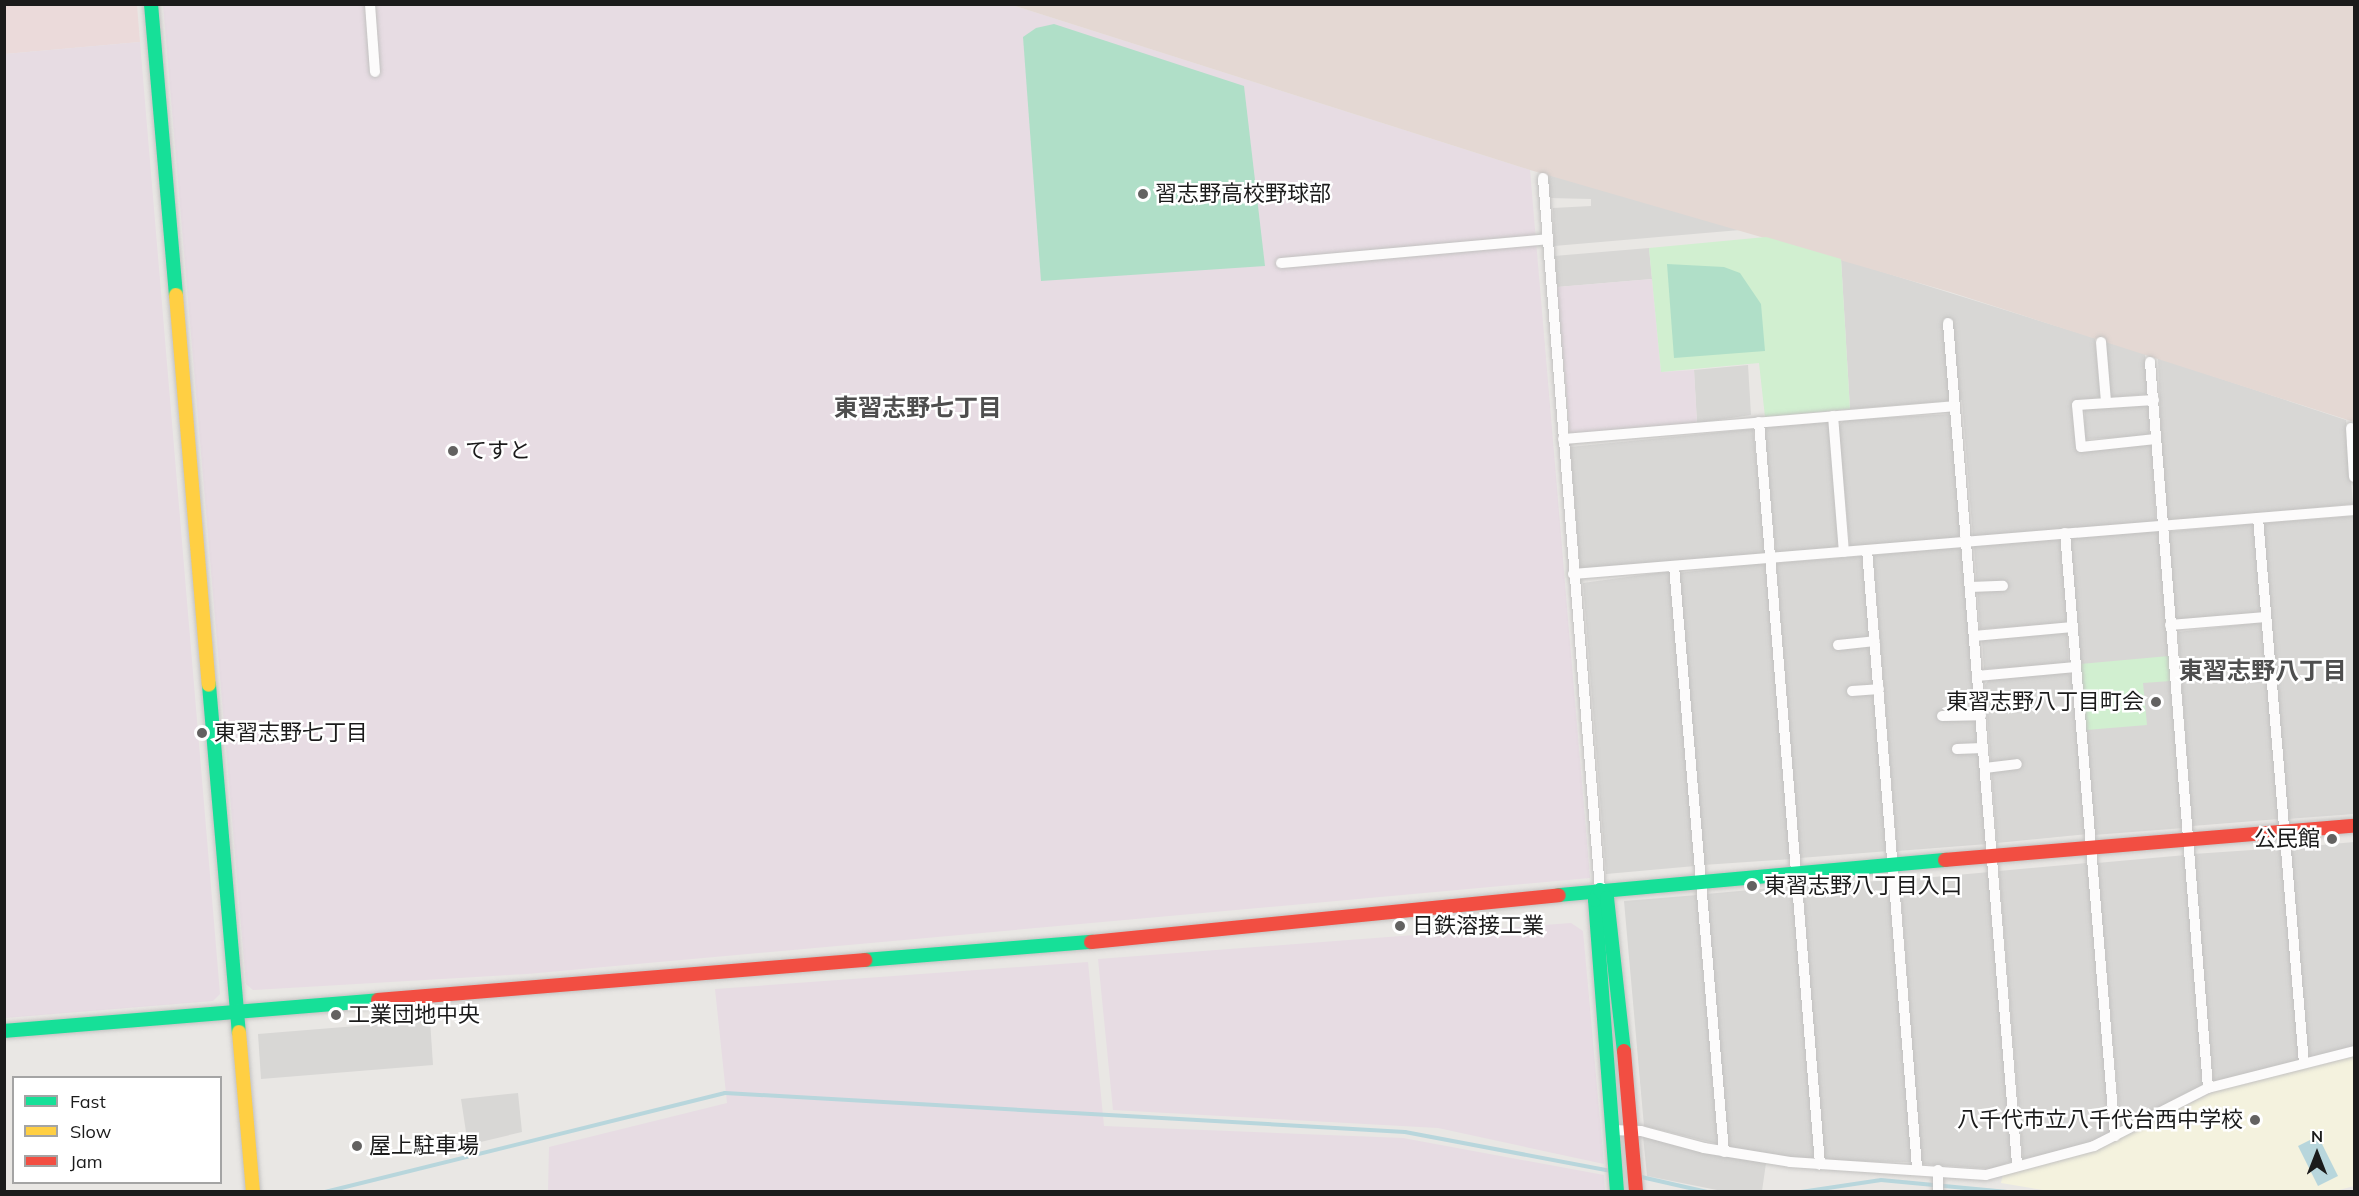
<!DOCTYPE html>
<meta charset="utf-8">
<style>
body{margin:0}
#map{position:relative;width:2359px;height:1196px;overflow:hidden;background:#e9e7e4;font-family:Mulish,"Noto Sans JP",sans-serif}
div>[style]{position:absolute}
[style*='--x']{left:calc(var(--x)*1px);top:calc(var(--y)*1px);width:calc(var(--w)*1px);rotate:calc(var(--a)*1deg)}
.residential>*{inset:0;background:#d8d7d5}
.commercial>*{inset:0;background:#ebdada}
.industrial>*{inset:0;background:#e7dce3}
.education>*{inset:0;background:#f4f2de}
.military>*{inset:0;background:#e4d8d3}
.park>*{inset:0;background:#d1efd0}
.pitch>*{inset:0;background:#b0dfc8}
.water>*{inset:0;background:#b8d6dc}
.stream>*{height:4px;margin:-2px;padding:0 2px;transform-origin:2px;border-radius:2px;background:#b8d6dc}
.roads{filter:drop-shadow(0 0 2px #c2c1c0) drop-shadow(0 0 2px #c2c1c0)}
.street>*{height:10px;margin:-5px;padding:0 5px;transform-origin:5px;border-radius:5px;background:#fcfbfb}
.fast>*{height:14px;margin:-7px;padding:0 7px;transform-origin:7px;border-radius:7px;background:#16e098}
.slow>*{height:14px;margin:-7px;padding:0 7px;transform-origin:7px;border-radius:7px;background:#ffcf43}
.jam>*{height:14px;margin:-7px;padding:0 7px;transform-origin:7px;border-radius:7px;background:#f24e42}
.dots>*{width:16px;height:16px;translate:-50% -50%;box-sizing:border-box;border:3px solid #fff;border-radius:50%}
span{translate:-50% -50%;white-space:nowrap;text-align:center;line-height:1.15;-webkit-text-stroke:5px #fff;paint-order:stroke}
.poi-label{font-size:22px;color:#1b1b1b}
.left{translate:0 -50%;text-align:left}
.right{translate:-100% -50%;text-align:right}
.neighbourhood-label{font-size:24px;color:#4e4e4e;font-weight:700}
.frame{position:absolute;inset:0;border:6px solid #1b1b1b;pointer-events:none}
.legend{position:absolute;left:12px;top:1076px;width:210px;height:108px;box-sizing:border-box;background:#fff;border:2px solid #a4a4a4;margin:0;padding:8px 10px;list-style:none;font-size:18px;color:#1b1b1b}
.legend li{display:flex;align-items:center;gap:12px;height:30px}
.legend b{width:30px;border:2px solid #a4a4a4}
.north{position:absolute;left:2287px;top:1124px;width:60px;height:60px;-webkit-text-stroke:4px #fff;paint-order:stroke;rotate:0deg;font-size:16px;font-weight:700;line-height:24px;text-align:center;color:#1b1b1b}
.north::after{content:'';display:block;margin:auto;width:21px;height:27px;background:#1b1b1b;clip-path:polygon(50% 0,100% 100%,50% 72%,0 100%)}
</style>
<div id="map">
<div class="residential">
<i style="clip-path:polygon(1548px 174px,1740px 230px,1554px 246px,1553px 208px,1591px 206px,1591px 199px,1549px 198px)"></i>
<i style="clip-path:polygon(1649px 248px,1652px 279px,1557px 287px,1554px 256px)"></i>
<i style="clip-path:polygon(1841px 259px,2095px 338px,2100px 397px,2074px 402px,2077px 448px,2152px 443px,2156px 522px,1973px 537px,1962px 400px,1850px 409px)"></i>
<i style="clip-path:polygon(2103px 340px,2145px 354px,2148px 394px,2108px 398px)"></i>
<i style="clip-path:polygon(2158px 358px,2346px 420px,2353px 504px,2169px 522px,2164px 517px)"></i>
<i style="clip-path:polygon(1748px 365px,1751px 415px,1697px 423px,1694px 370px)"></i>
<i style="clip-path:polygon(2150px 405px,2149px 436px,2084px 439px,2085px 408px)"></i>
<i style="clip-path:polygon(1952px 414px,1960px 538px,1850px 547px,1838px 427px,1844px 420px)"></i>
<i style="clip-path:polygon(1830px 422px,1839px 539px,1836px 547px,1776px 553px,1764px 427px)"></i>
<i style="clip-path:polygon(1753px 429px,1766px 554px,1580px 569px,1570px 447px)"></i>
<i style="clip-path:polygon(2354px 516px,2354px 814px,2287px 819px,2262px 523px)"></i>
<i style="clip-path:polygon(2256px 523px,2263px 613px,2173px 621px,2166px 532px)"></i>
<i style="clip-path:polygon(2160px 531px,2184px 828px,2094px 835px,2070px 538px)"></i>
<i style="clip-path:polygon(2062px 539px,2070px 623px,1980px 629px,1974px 546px)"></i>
<i style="clip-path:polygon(1964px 547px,1988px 844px,1897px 851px,1873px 555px)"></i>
<i style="clip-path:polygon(1863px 556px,1889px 851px,1800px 858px,1776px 563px)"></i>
<i style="clip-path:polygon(1766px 562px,1793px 859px,1703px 865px,1679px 573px)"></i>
<i style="clip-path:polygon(1671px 571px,1695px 866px,1606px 874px,1583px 583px)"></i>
<i style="clip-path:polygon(2263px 622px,2279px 819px,2192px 826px,2178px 632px)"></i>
<i style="clip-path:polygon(2067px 632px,2068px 664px,1984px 669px,1982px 639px)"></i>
<i style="clip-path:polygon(2067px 672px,2072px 677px,2077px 705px,2088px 834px,1997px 843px,1985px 685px,1989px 680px)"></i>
<i style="clip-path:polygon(2354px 842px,2354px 1048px,2311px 1059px,2306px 1057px,2290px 848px)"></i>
<i style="clip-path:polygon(2282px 848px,2301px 1056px,2298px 1062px,2213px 1083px,2193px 854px)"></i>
<i style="clip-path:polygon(2186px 855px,2204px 1086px,2121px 1129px,2097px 863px)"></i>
<i style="clip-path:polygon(2087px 863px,2112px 1133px,2092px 1143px,2023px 1159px,1999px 871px)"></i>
<i style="clip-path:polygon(1990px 872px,2012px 1161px,1993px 1169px,1921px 1164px,1900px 880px)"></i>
<i style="clip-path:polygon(1891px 880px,1913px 1162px,1822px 1161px,1803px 886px)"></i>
<i style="clip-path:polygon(1795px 886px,1816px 1161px,1728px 1147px,1706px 894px)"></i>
<i style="clip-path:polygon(1697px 895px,1718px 1144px,1644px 1126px,1624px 901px)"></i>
<i style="clip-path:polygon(430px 1020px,433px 1065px,261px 1079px,258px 1034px)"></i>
<i style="clip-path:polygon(518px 1093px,522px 1132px,468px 1145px,461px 1099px)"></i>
<i style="clip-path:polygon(1643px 1136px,1766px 1163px,1762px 1191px,1722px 1191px,1647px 1176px)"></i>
</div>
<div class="commercial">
<i style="clip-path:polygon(5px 5px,137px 5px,140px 42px,5px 54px)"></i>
</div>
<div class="industrial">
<i style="clip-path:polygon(163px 5px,1012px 5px,1530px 170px,1590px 878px,527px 974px,253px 990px,246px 984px)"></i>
<i style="clip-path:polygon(140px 42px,220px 994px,213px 1001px,5px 1018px,5px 54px)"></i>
<i style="clip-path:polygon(1652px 279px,1661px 372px,1694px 370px,1697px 423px,1570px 434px,1557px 287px)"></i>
<i style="clip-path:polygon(1571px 923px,1583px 931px,1604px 1164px,1438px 1128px,1113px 1110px,1098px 959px)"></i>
<i style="clip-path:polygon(1088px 962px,1104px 1126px,1403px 1138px,1604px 1175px,1605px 1191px,548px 1191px,549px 1147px,727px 1103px,715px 989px)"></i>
</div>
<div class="education">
<i style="clip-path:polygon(2354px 1056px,2354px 1186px,2332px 1192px,2055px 1192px,2001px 1183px,2003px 1173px,2097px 1150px,2215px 1091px)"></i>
</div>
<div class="military">
<i style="clip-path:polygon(1012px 5px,2354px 5px,2354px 422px,1950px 292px,1530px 170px)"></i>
</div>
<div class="park">
<i style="clip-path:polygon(1766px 237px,1841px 259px,1850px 409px,1765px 417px,1759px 363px,1661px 372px,1649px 248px)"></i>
<i style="clip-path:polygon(2169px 656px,2171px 681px,2143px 683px,2147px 725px,2086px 730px,2080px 664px)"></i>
</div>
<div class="pitch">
<i style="clip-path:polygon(1054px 24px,1244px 86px,1265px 266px,1041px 281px,1023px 37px,1036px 28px)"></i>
<i style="clip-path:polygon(1667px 264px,1724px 267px,1740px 273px,1761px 304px,1765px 351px,1674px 358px)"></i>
</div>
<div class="water">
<i style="clip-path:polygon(2318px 1136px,2338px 1176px,2318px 1186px,2298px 1146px)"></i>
</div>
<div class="stream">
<i style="--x:1637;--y:1176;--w:72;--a:12.9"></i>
<i style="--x:325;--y:1192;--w:412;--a:-13.9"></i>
<i style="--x:725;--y:1093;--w:681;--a:3.28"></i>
<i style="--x:1405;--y:1132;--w:211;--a:10.7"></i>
<i style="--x:1801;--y:1192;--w:81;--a:-8.5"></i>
<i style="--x:1881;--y:1180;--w:127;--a:5.4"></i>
</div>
<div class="roads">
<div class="street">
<i style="--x:370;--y:4;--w:68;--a:85.8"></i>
<i style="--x:1543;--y:178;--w:714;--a:85.42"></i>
<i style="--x:1281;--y:263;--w:268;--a:-5.1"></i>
<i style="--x:1948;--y:323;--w:844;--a:85.31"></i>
<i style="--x:2101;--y:342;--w:59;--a:85.2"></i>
<i style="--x:2150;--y:362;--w:728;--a:85.43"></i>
<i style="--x:2154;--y:400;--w:77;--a:176.3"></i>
<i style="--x:2077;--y:405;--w:42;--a:84.6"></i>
<i style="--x:2081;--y:447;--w:75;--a:-6.1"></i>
<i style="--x:1833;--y:416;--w:136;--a:85.4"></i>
<i style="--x:1759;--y:422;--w:745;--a:85.3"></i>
<i style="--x:2351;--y:428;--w:49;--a:86.5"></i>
<i style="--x:1563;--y:439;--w:393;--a:-4.8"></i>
<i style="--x:2258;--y:518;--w:547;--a:85.18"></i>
<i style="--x:2065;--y:533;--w:605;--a:85.26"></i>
<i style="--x:1867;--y:550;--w:620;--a:85.37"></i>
<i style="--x:1674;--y:566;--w:588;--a:85.12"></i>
<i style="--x:1573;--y:574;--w:784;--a:-4.68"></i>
<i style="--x:1970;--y:587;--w:33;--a:-2"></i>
<i style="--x:2170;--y:625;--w:96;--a:-4.8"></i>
<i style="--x:1974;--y:636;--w:99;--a:-5.2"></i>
<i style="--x:1838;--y:645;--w:37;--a:-6"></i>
<i style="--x:1977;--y:676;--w:99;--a:-5.2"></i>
<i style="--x:1852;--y:691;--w:27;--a:-4"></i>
<i style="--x:1942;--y:716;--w:39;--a:-1"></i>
<i style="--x:1957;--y:749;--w:26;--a:-2"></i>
<i style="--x:1985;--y:768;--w:32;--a:-7"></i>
<i style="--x:1611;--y:1130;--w:30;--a:2"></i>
<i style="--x:1641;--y:1131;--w:65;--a:15.1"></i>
<i style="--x:1704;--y:1148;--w:87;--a:9.2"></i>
<i style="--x:1790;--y:1162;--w:196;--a:3.8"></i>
<i style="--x:1986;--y:1175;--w:112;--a:-15"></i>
<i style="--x:2094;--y:1146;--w:128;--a:-27"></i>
<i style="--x:2208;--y:1088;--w:151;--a:-14.2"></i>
<i style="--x:1938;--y:1192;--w:22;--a:-90"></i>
</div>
<div class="fast">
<i style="--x:151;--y:4;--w:292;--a:85.1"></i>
<i style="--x:209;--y:685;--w:348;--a:85.1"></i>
<i style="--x:1559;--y:895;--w:388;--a:-5.2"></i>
<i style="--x:865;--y:960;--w:227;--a:-4.6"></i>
<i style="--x:4;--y:1031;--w:375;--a:-4.7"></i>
<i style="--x:1617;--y:1192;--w:293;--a:-94.3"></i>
<i style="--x:1595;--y:900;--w:11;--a:-63"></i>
<i style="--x:1600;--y:890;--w:11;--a:49"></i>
<i style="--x:1607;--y:898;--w:154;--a:83.7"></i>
</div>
<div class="slow">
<i style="--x:176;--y:295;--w:391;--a:85.2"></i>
<i style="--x:239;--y:1032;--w:161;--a:85"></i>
</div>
<div class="jam">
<i style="--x:1945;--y:860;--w:410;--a:-4.8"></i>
<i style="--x:1091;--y:942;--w:470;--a:-5.7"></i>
<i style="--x:378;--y:1000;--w:489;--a:-4.7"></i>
<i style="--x:1624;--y:1051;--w:142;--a:85.1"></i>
</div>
</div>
<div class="dots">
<i style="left:1143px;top:194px;background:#636261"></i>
<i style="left:453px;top:451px;background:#636261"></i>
<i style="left:2156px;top:702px;background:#636261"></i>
<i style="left:202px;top:733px;background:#636261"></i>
<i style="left:2332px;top:839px;background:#636261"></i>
<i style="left:1752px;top:886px;background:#636261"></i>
<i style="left:1400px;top:926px;background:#636261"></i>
<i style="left:336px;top:1015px;background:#636261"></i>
<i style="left:2255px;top:1120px;background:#636261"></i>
<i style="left:357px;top:1146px;background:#636261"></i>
</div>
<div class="poi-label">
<span class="left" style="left:1155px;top:194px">習志野高校野球部</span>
<span class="left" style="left:465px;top:451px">てすと</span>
<span class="right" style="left:2144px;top:702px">東習志野八丁目町会</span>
<span class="left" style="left:214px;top:733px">東習志野七丁目</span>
<span class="right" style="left:2320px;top:839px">公民館</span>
<span class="left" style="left:1764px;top:886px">東習志野八丁目入口</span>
<span class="left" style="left:1412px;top:926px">日鉄溶接工業</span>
<span class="left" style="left:348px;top:1015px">工業団地中央</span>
<span class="right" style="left:2243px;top:1120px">八千代市立八千代台西中学校</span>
<span class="left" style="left:369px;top:1146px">屋上駐車場</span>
</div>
<div class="neighbourhood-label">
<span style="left:918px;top:408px">東習志野七丁目</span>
<span style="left:2263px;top:671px">東習志野八丁目</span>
</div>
<div class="frame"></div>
<ul class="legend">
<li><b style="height:8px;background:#16e098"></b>Fast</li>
<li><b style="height:8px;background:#ffcf43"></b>Slow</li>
<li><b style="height:8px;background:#f24e42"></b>Jam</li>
</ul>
<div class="north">N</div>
</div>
